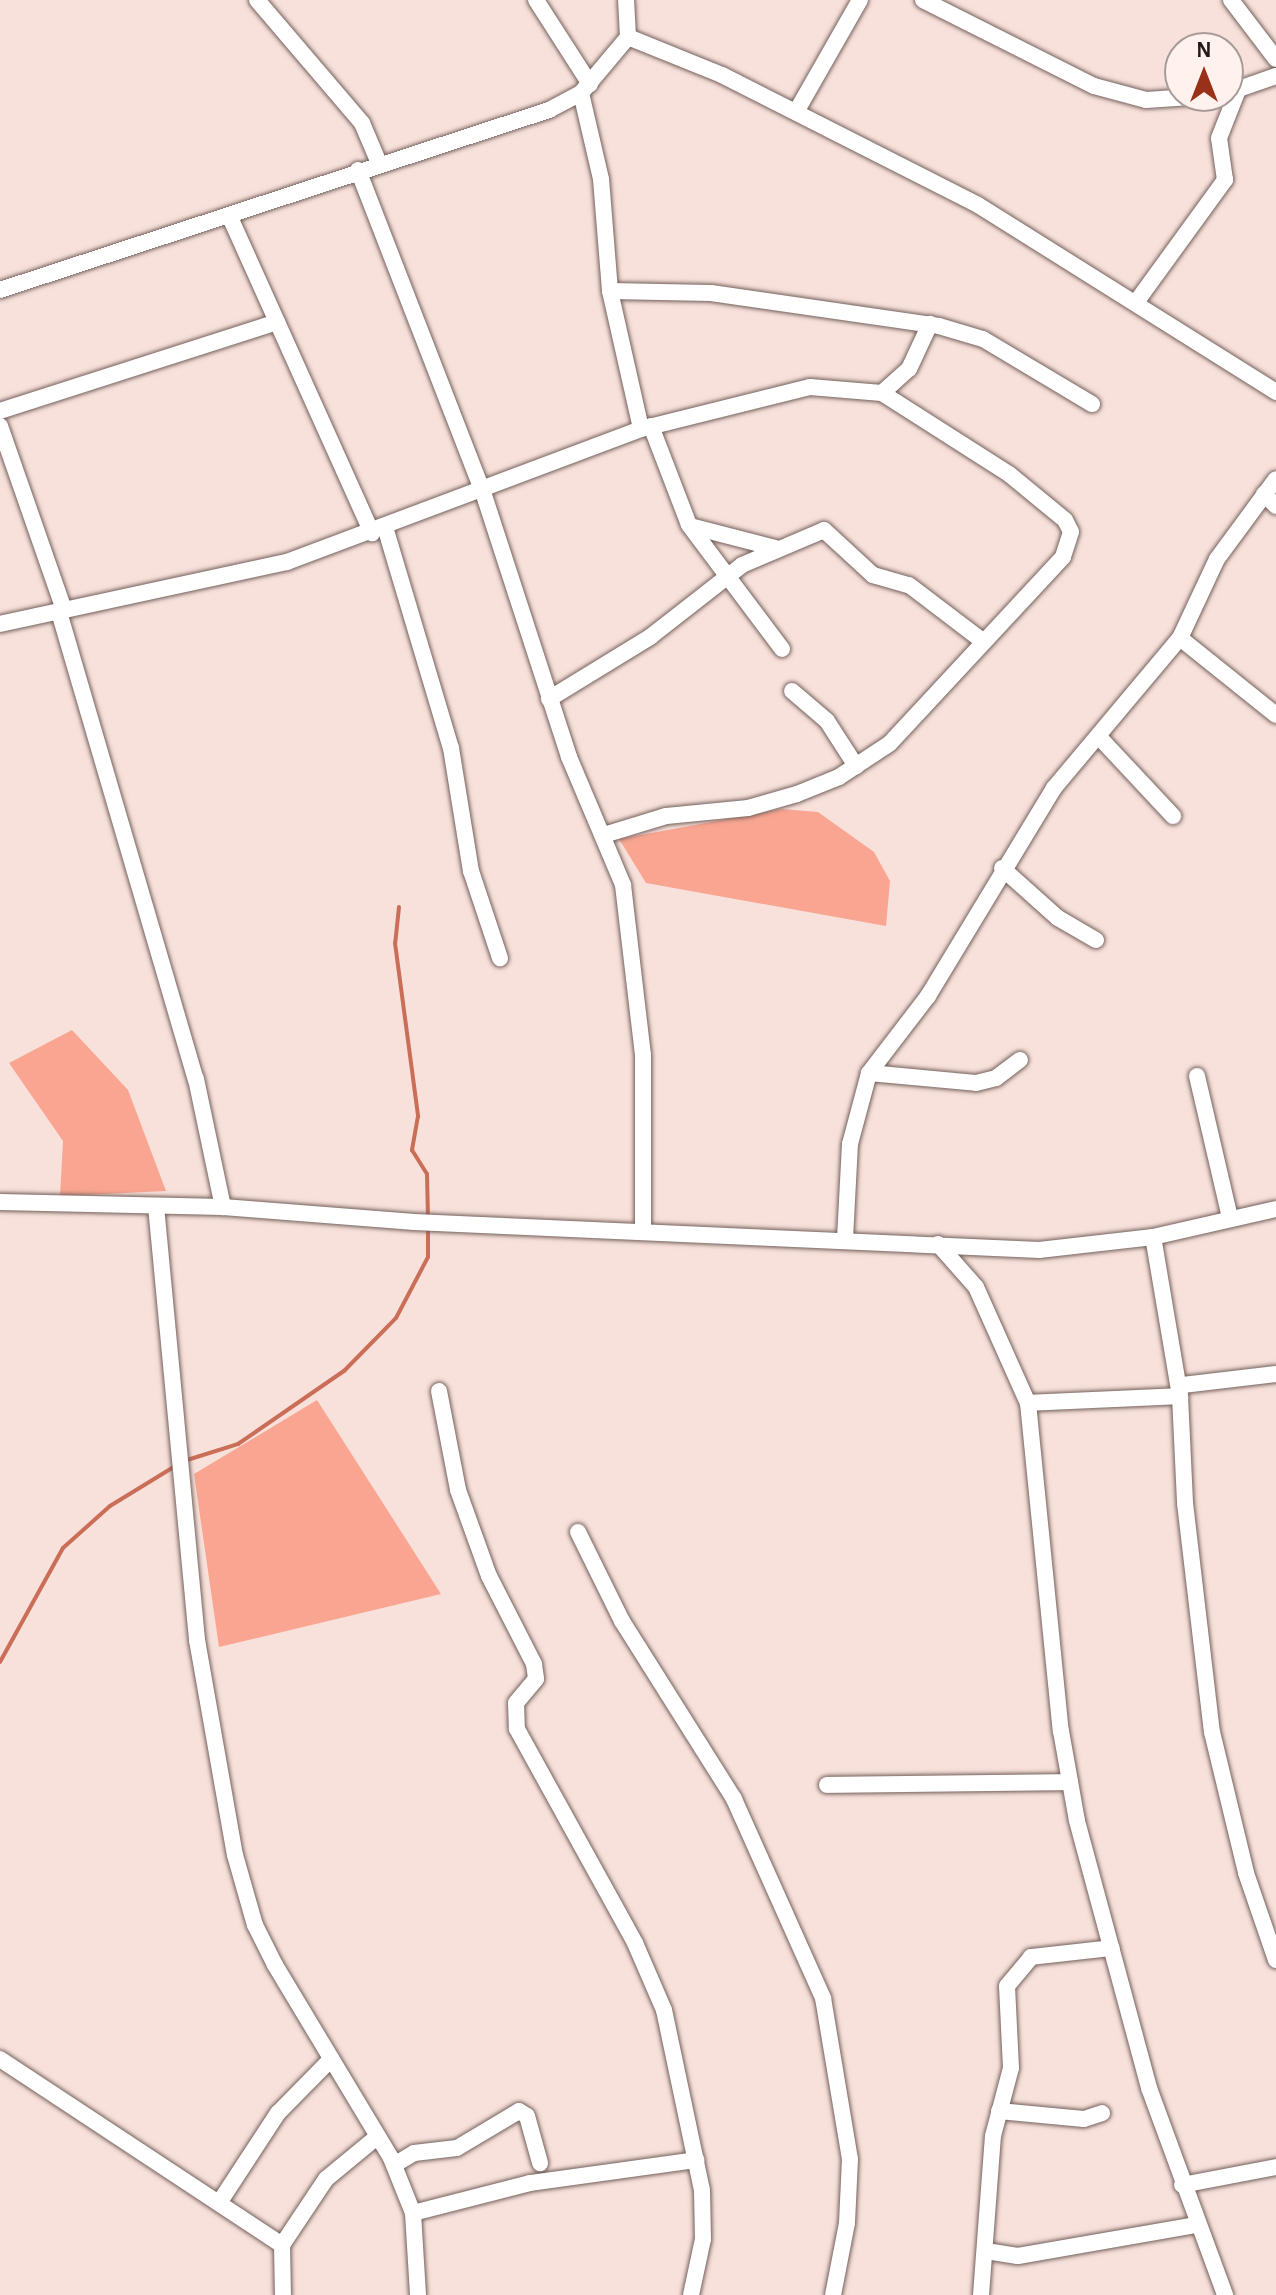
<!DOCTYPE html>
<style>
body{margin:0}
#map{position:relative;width:1276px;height:2295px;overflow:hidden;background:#f8e1db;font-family:"Alegreya Sans",sans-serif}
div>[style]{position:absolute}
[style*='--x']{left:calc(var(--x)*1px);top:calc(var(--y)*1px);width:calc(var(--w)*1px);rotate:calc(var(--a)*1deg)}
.green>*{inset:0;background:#f9a591}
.stream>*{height:4px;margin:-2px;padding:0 2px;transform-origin:2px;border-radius:2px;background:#cb6e58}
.roads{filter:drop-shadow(0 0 2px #74605b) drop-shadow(0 0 2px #74605b)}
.street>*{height:16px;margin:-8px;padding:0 8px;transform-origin:8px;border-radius:8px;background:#fff}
span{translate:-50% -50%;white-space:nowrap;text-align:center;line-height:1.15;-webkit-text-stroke:8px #fff1ed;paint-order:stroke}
.north{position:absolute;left:1164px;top:32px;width:80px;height:80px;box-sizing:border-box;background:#fff1ed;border:2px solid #a79b98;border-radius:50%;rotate:0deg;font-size:22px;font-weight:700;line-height:32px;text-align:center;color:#231b19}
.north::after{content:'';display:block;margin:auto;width:28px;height:36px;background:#993119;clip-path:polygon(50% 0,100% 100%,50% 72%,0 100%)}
</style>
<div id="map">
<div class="green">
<i style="clip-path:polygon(782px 809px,818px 812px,874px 852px,890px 881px,886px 926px,646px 883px,619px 839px)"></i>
<i style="clip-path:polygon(72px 1030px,128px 1090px,166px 1191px,60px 1196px,63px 1141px,9px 1063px)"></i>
<i style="clip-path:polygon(317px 1400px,441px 1594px,219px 1647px,194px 1474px)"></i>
</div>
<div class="stream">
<i style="--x:399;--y:907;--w:36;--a:96"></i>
<i style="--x:395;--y:943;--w:175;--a:82.4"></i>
<i style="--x:418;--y:1116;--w:35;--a:100"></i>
<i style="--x:412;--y:1150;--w:28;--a:58"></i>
<i style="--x:427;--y:1174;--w:43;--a:88.7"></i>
<i style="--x:184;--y:1461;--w:57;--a:-17.5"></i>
<i style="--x:238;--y:1444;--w:129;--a:-34.6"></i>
<i style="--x:344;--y:1371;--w:74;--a:-45.5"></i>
<i style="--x:396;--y:1318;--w:69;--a:-62.3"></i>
<i style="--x:428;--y:1257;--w:31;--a:-90"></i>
<i style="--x:0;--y:1662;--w:130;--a:-61.1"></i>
<i style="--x:63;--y:1548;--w:63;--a:-41.8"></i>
<i style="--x:110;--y:1506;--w:79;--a:-31.5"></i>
</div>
<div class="roads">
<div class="street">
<i style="--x:257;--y:0;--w:162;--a:49.5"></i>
<i style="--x:362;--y:123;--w:43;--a:67"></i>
<i style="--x:536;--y:0;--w:100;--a:57.3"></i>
<i style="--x:923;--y:0;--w:191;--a:26.7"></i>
<i style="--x:1094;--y:86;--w:54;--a:15.1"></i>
<i style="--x:1146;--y:100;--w:60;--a:-3.8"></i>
<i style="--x:1231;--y:0;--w:74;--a:52.7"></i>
<i style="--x:628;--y:37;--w:101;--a:22"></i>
<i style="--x:722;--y:75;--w:287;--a:26.9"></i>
<i style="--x:978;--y:205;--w:352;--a:32.1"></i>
<i style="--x:1230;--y:92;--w:49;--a:-19.2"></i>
<i style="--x:581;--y:93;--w:88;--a:76.9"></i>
<i style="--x:601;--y:179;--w:112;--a:85.4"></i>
<i style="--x:610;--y:291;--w:141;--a:77.3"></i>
<i style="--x:796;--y:112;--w:129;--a:-60.3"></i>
<i style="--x:358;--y:170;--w:342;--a:68.8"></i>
<i style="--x:482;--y:489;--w:282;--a:72"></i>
<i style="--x:569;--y:757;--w:139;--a:67.1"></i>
<i style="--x:623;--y:885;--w:171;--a:83.3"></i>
<i style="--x:643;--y:1055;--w:176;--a:90"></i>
<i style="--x:229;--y:215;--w:349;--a:65.8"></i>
<i style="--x:0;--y:290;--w:578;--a:-18.15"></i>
<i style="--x:549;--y:110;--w:36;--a:-28"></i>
<i style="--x:581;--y:93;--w:73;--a:-50"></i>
<i style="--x:628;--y:37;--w:37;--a:-93"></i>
<i style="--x:610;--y:291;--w:101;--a:1.1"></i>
<i style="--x:711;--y:293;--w:230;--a:8.2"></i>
<i style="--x:939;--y:326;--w:46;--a:16.5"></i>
<i style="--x:983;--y:339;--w:127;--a:30.8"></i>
<i style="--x:1137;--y:301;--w:150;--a:-54"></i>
<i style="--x:1225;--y:180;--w:42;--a:-98.1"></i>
<i style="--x:1219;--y:138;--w:52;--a:-68.4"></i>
<i style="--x:882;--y:393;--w:36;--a:-42"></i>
<i style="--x:909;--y:369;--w:50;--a:-65"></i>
<i style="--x:0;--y:411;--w:291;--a:-17.8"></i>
<i style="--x:0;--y:426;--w:195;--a:70.8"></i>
<i style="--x:651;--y:426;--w:106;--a:69"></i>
<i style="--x:689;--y:525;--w:155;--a:53.1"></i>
<i style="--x:1264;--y:494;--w:17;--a:45"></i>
<i style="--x:690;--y:526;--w:88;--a:14.5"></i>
<i style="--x:385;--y:527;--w:231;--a:73.4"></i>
<i style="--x:451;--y:748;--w:125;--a:80.8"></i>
<i style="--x:471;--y:871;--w:92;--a:71.6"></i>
<i style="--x:59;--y:612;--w:487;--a:73.7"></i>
<i style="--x:196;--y:1079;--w:131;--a:78.1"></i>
<i style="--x:0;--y:624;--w:294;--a:-12.2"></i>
<i style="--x:287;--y:562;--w:378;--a:-20.6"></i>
<i style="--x:641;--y:429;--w:174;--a:-14"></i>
<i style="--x:810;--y:387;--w:72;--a:4.8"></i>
<i style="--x:882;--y:393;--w:151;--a:32.5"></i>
<i style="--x:1009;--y:474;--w:72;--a:39.4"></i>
<i style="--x:1065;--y:520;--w:13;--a:63"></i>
<i style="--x:1071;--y:532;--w:26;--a:108"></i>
<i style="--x:1063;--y:557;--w:255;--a:132.9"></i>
<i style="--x:889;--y:744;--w:60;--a:146.6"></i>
<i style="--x:839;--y:777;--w:45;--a:158"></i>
<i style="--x:797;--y:794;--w:51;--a:164.1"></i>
<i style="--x:748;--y:808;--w:82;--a:174.4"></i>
<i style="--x:666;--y:816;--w:62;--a:163"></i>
<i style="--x:1180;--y:638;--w:123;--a:38.7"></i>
<i style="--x:792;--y:691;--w:46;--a:40.6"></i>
<i style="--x:827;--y:721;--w:54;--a:57.2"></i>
<i style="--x:549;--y:699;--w:119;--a:-31.5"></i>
<i style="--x:650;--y:637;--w:117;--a:-38"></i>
<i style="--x:742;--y:565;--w:89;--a:-23.1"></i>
<i style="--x:824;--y:530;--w:67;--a:42.6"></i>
<i style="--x:873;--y:575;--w:37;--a:16"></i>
<i style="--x:909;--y:585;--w:89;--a:37.3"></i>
<i style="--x:1100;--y:738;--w:107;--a:46.9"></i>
<i style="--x:1002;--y:868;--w:75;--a:41.8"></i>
<i style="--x:1058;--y:918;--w:44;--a:30.1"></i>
<i style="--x:869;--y:1073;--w:107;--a:5.3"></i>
<i style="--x:976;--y:1083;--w:21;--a:-14"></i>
<i style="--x:996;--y:1078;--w:30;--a:-37"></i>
<i style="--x:1197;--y:1076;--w:146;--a:76.9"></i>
<i style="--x:0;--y:1202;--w:223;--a:1.3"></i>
<i style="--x:223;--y:1207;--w:192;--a:4.5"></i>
<i style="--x:414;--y:1222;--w:626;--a:2.57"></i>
<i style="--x:1039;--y:1250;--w:115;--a:-6.5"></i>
<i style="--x:1153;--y:1237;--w:126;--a:-12.8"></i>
<i style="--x:156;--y:1206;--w:436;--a:84.6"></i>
<i style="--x:197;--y:1640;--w:218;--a:80"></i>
<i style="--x:235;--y:1855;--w:73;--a:74.1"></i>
<i style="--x:255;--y:1925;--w:45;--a:63.4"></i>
<i style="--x:275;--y:1965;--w:225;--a:59"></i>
<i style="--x:391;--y:2158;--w:59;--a:68.2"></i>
<i style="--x:413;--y:2213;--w:82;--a:86.5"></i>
<i style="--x:845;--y:1239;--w:95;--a:-87"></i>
<i style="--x:850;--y:1144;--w:73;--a:-75"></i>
<i style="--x:869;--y:1073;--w:97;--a:-52.5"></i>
<i style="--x:928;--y:996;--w:243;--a:-58.8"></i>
<i style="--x:1054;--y:788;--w:196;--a:-50"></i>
<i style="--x:1180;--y:638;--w:87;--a:-64.9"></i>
<i style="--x:1217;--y:559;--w:99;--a:-53.6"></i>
<i style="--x:938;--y:1244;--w:57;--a:48.5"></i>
<i style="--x:976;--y:1287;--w:127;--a:65.9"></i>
<i style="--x:1028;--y:1403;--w:330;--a:84.3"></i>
<i style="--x:1061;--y:1731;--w:91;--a:79.9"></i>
<i style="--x:1077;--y:1821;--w:277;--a:74.9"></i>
<i style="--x:1149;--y:2088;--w:221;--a:69.8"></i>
<i style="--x:1182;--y:1385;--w:95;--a:-6.7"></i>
<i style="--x:439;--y:1391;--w:101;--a:79.1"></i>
<i style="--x:458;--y:1490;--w:91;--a:70.2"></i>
<i style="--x:489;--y:1576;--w:99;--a:62.9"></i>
<i style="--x:534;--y:1664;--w:15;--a:82"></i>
<i style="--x:536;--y:1679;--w:31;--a:130"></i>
<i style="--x:516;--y:1703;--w:26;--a:88"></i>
<i style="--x:517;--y:1729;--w:244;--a:61.1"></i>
<i style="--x:635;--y:1943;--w:73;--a:66.6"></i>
<i style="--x:664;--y:2010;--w:185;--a:78.1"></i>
<i style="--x:702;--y:2191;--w:48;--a:88.8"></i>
<i style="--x:703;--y:2239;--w:57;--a:102.1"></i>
<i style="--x:1180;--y:1396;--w:107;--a:87.3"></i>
<i style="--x:1185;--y:1503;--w:231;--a:83.3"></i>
<i style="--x:1212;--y:1732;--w:145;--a:76.4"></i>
<i style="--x:1246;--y:1873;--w:92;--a:71"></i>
<i style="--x:1028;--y:1403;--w:152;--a:-2.6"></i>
<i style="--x:1180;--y:1396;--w:161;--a:-99.6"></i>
<i style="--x:578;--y:1532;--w:99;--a:63.7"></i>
<i style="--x:622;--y:1621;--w:210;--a:57.8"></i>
<i style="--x:734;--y:1799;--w:218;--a:65.9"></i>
<i style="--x:823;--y:1998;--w:163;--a:80.5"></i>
<i style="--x:850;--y:2159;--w:64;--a:92.7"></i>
<i style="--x:847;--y:2223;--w:73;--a:101"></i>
<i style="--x:827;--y:1785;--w:243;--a:-0.7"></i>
<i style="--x:0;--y:2059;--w:338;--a:33.4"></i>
<i style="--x:282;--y:2245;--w:50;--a:88.9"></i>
<i style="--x:999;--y:2111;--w:85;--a:5.4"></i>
<i style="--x:1084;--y:2119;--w:19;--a:-18"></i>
<i style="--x:394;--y:2165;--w:23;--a:-31"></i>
<i style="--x:414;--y:2153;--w:43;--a:-6.6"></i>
<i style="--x:457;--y:2148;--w:72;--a:-30.8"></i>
<i style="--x:519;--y:2111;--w:9;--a:32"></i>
<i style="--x:527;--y:2116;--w:49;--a:74.5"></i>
<i style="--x:1182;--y:2185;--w:96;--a:-10.8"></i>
<i style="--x:219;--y:2203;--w:108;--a:-56.8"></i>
<i style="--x:278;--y:2113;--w:76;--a:-45.5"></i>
<i style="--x:413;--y:2213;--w:121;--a:-14.4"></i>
<i style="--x:530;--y:2183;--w:168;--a:-7.9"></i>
<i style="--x:282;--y:2245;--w:79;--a:-56.3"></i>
<i style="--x:326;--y:2179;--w:67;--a:-39.6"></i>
<i style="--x:986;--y:2251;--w:32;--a:9"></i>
<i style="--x:1018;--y:2256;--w:180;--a:-9.9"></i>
<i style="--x:981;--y:2295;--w:159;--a:-85.7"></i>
<i style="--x:993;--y:2136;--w:70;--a:-75.2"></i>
<i style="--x:1011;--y:2068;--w:82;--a:-92.8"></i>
<i style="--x:1007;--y:1986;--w:38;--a:-50"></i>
<i style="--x:1031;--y:1957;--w:81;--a:-6.4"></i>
</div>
</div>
<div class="north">N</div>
</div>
